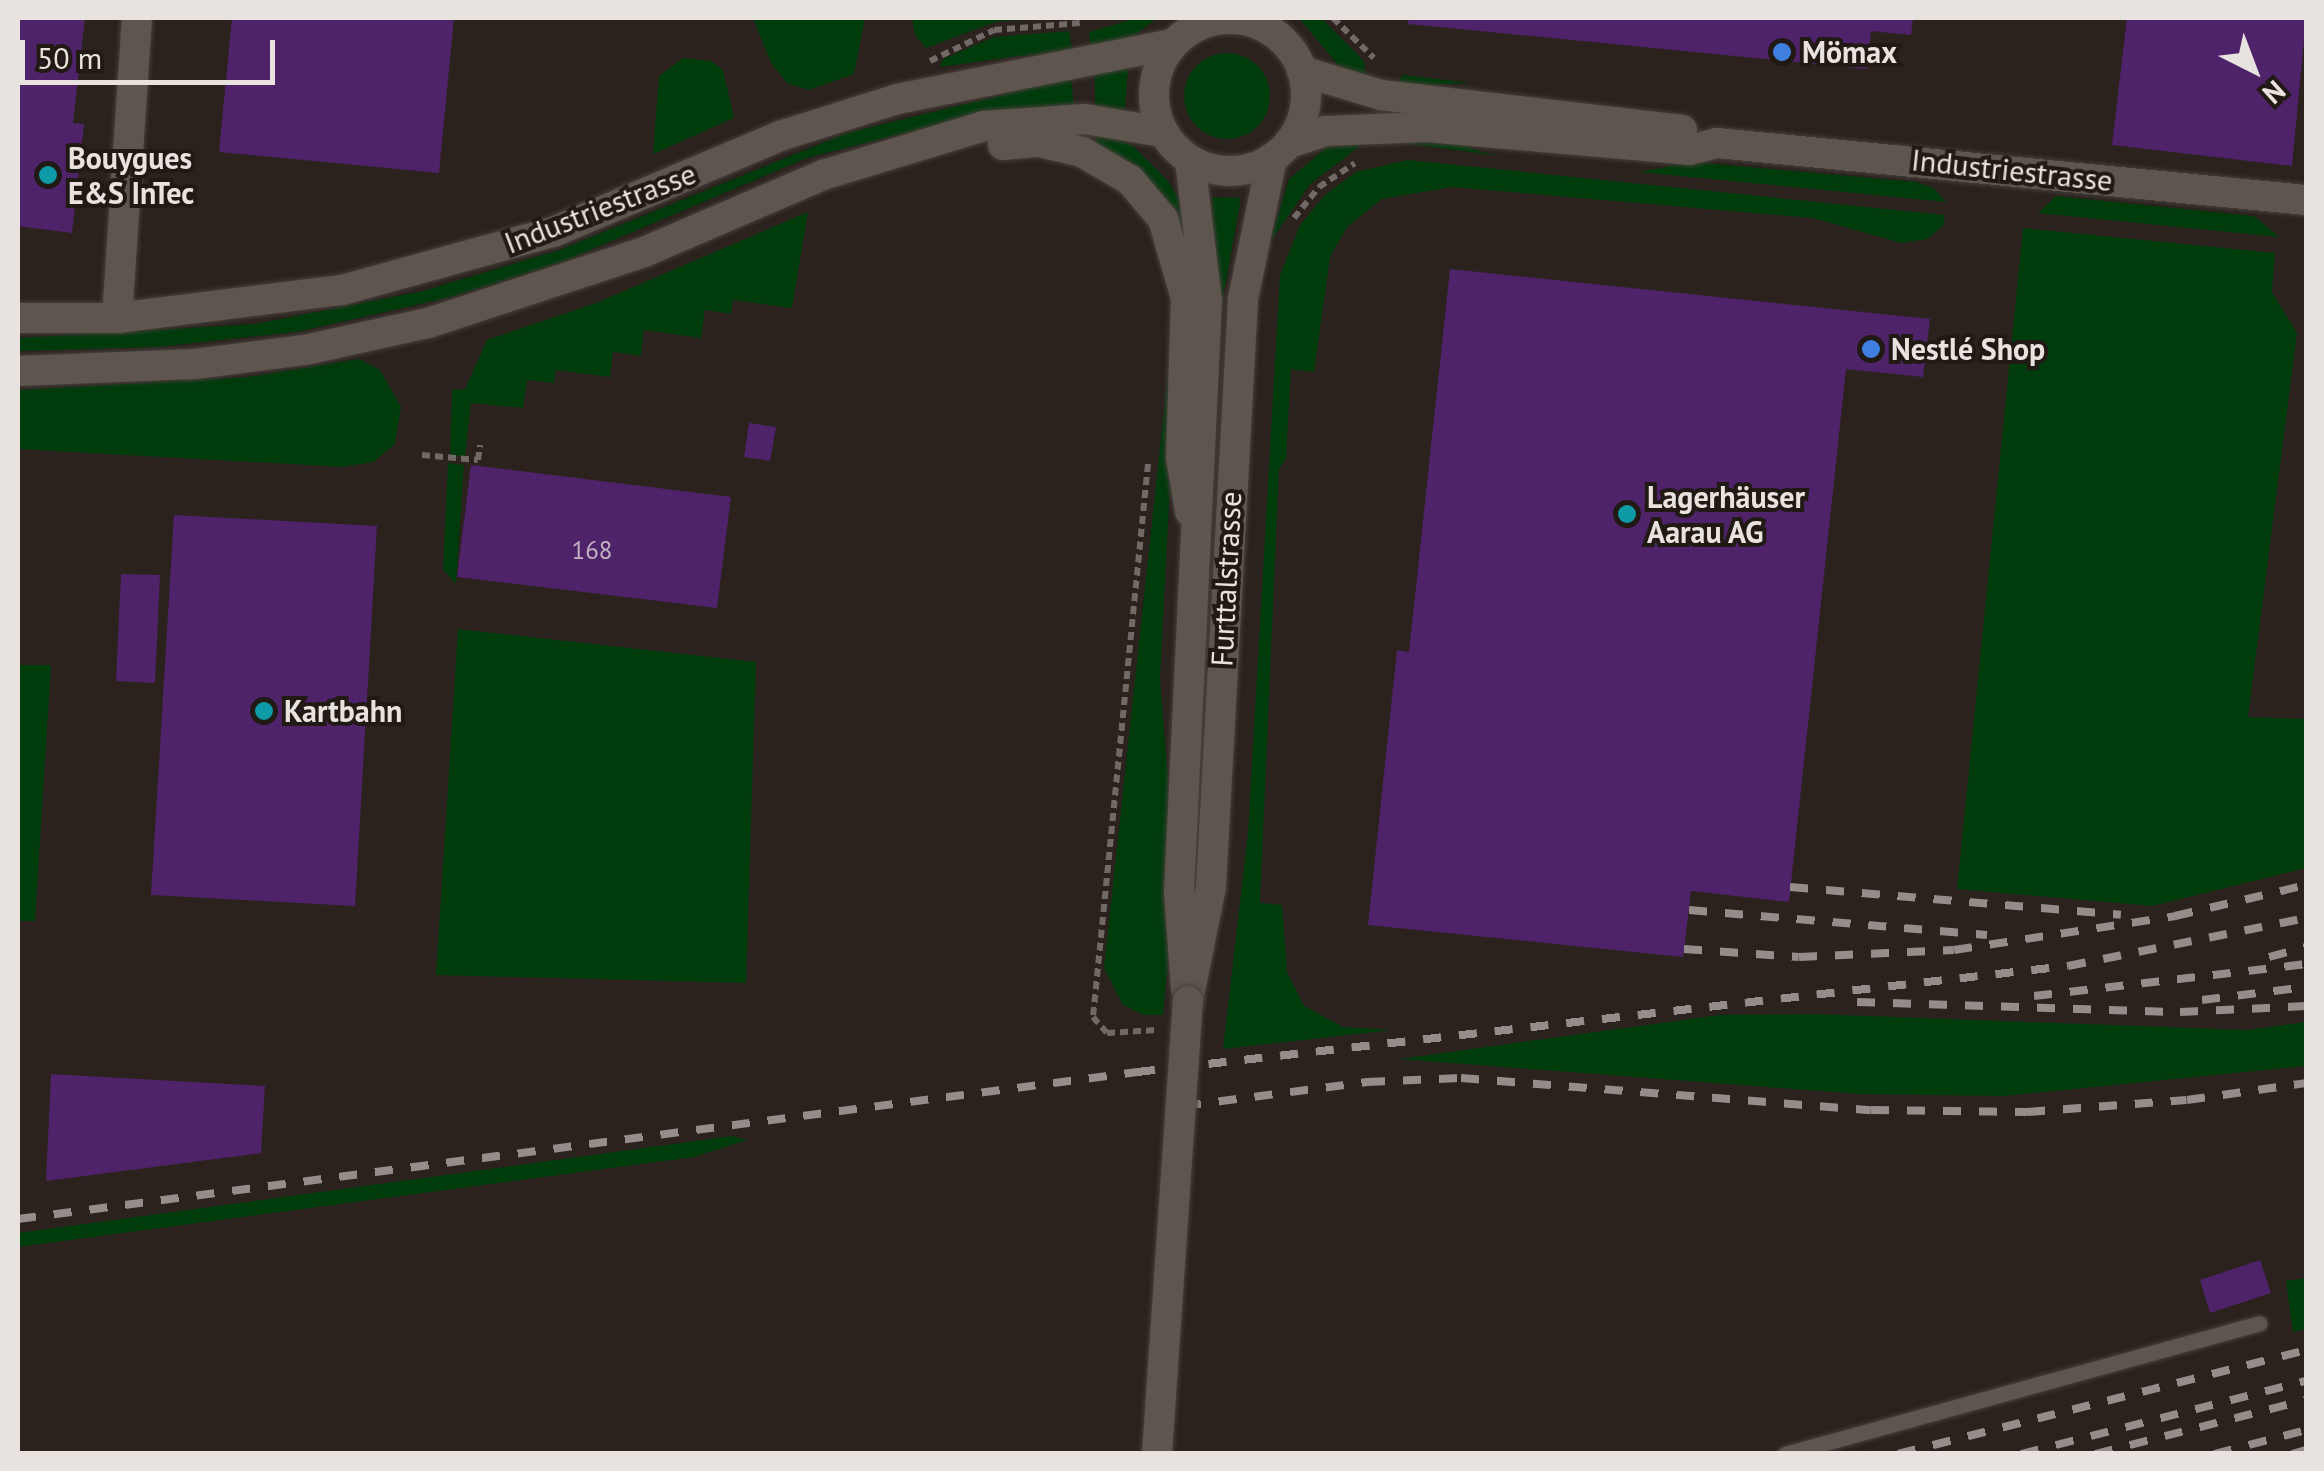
<!DOCTYPE html>
<meta charset="utf-8">
<style>
body{margin:0}
#map{position:relative;width:2324px;height:1471px;overflow:hidden;background:#2b221d;font-family:"PT Sans",sans-serif}
div>[style]{position:absolute}
[style*='--x']{left:calc(var(--x)*1px);top:calc(var(--y)*1px);width:calc(var(--w)*1px);rotate:calc(var(--a)*1deg)}
.green>*{inset:0;background:#003b0c}
.round{border-radius:50%}
.building>*{inset:0;background:#4e2369}
.path>*{height:6px;margin-top:-3px;transform-origin:0;background:repeating-linear-gradient(90deg,#716965 0 8px,transparent 0 13px)}
.roads{filter:drop-shadow(0 0 2px #463f3b) drop-shadow(0 0 2px #463f3b)}
.service>*{height:15px;margin:-7.5px;padding:0 7.5px;transform-origin:7.5px;border-radius:7.5px;background:#5f554f}
.minor>*{height:30px;margin:-15px;padding:0 15px;transform-origin:15px;border-radius:15px;background:#5f554f}
.secondary>*{height:30px;margin:-15px;padding:0 15px;transform-origin:15px;border-radius:15px;background:#5f554f}
.secondary>.ring{margin:-15px;padding:0;box-sizing:content-box;background:none;border:30px solid #5f554f;border-radius:50%}
.rail>*{height:8px;margin-top:-4px;transform-origin:0;background:repeating-linear-gradient(90deg,#948d89 0 18px,transparent 0 36px)}
.bridges{filter:drop-shadow(0 0 2px #463f3b) drop-shadow(0 0 2px #463f3b)}
.secondary-bridge>*{height:30px;margin:-15px;padding:0 15px;transform-origin:15px;border-radius:15px;background:#5f554f}
.dots>*{width:28px;height:28px;translate:-50% -50%;box-sizing:border-box;border:5px solid #211914;border-radius:50%}
span{translate:-50% -50%;white-space:nowrap;text-align:center;line-height:1.15;-webkit-text-stroke:8px #211914;paint-order:stroke}
.number-label{font-size:25px;color:#c2b3c2}
.number-label span{-webkit-text-stroke-width:0}
.poi-label{font-size:30px;color:#e9e3df;font-weight:700}
.left{translate:0 -50%;text-align:left}
.street-label{font-size:30px;color:#e9e3df}
.frame{position:absolute;inset:0;border:20px solid #e9e3df;pointer-events:none}
.north{position:absolute;left:2204px;top:20px;width:100px;height:100px;-webkit-text-stroke:8px #211914;paint-order:stroke;rotate:138deg;font-size:28px;font-weight:700;line-height:40px;text-align:center;color:#e9e3df}
.north::after{content:'';display:block;margin:auto;width:35px;height:45px;background:#e9e3df;clip-path:polygon(50% 0,100% 100%,50% 72%,0 100%)}
.scale{position:absolute;left:20px;top:40px;width:255px;height:45px;box-sizing:border-box;border:5px solid #e9e3df;border-top:0;padding-left:12px;font-size:30px;line-height:35px;white-space:nowrap;color:#e9e3df;-webkit-text-stroke:8px #211914;paint-order:stroke}
</style>
<div id="map">
<div class="green">
<i style="clip-path:polygon(753px 18px,865px 18px,854px 74px,809px 90px,787px 83px,771px 63px)"></i>
<i style="clip-path:polygon(912px 18px,1047px 18px,995px 22px,926px 48px,915px 35px)"></i>
<i style="clip-path:polygon(1137px 18px,1157px 18px,1133px 37px,1090px 46px,1089px 32px)"></i>
<i style="clip-path:polygon(1299px 18px,1321px 18px,1364px 61px,1366px 77px,1338px 65px)"></i>
<i style="clip-path:polygon(1069px 31px,1072px 49px,940px 67px,943px 59px,994px 37px)"></i>
<i class="round" style="left:1184px;top:53px;width:86px;height:86px"></i>
<i style="clip-path:polygon(683px 58px,711px 61px,723px 70px,734px 118px,653px 154px,659px 76px)"></i>
<i style="clip-path:polygon(1128px 68px,1125px 109px,1095px 110px,1095px 73px)"></i>
<i style="clip-path:polygon(1403px 75px,1471px 83px,1395px 86px)"></i>
<i style="clip-path:polygon(1071px 78px,1074px 107px,968px 117px,807px 158px,562px 262px,447px 298px,296px 332px,158px 347px,18px 351px,18px 338px,255px 324px,423px 291px,559px 250px,847px 133px)"></i>
<i style="clip-path:polygon(1097px 131px,1133px 146px,1168px 181px,1181px 202px,1191px 249px,1180px 224px,1096px 143px)"></i>
<i style="clip-path:polygon(1367px 141px,1310px 184px,1269px 244px,1289px 179px,1326px 148px)"></i>
<i style="clip-path:polygon(1448px 141px,1483px 152px,1501px 156px,1394px 142px)"></i>
<i style="clip-path:polygon(1408px 160px,1945px 215px,1943px 226px,1927px 239px,1901px 243px,1813px 218px,1452px 187px,1382px 199px,1347px 227px,1330px 257px,1314px 372px,1291px 369px,1286px 459px,1279px 469px,1260px 903px,1282px 905px,1287px 972px,1304px 1006px,1343px 1027px,1392px 1030px,1223px 1049px,1248px 833px,1280px 275px,1300px 225px,1325px 195px,1356px 172px)"></i>
<i style="clip-path:polygon(1693px 162px,1917px 182px,1935px 189px,1946px 202px,1639px 172px)"></i>
<i style="clip-path:polygon(2056px 196px,2254px 216px,2279px 237px,2038px 213px)"></i>
<i style="clip-path:polygon(1212px 197px,1241px 198px,1223px 298px,1215px 440px)"></i>
<i style="clip-path:polygon(808px 212px,792px 308px,733px 300px,731px 314px,705px 310px,701px 338px,644px 330px,641px 356px,613px 352px,610px 377px,556px 370px,554px 383px,527px 380px,523px 408px,471px 403px,465px 456px,450px 455px,452px 390px,465px 389px,487px 340px,596px 303px)"></i>
<i style="clip-path:polygon(2023px 228px,2275px 253px,2272px 292px,2297px 333px,2248px 717px,2306px 719px,2306px 868px,2152px 906px,1957px 889px)"></i>
<i style="clip-path:polygon(359px 359px,380px 370px,401px 407px,395px 444px,373px 462px,342px 467px,18px 449px,18px 390px,247px 377px)"></i>
<i style="clip-path:polygon(1169px 364px,1176px 367px,1160px 680px,1172px 825px,1169px 954px,1163px 1015px,1144px 1015px,1123px 1005px,1104px 968px)"></i>
<i style="clip-path:polygon(448px 463px,464px 465px,456px 584px,443px 569px)"></i>
<i style="clip-path:polygon(458px 629px,756px 662px,746px 983px,436px 975px)"></i>
<i style="clip-path:polygon(18px 665px,51px 665px,35px 921px,18px 921px)"></i>
<i style="clip-path:polygon(1814px 1014px,2247px 1030px,2306px 1022px,2306px 1066px,2003px 1096px,1859px 1094px,1399px 1059px,1720px 1015px)"></i>
<i style="clip-path:polygon(732px 1136px,747px 1140px,694px 1157px,18px 1247px,18px 1233px)"></i>
<i style="clip-path:polygon(2306px 1278px,2306px 1329px,2293px 1332px,2286px 1281px)"></i>
</div>
<div class="building">
<i style="clip-path:polygon(18px 18px,85px 18px,73px 123px,84px 124px,72px 233px,18px 226px)"></i>
<i style="clip-path:polygon(232px 18px,454px 18px,439px 173px,219px 152px)"></i>
<i style="clip-path:polygon(1409px 18px,1913px 18px,1911px 35px,1871px 31px,1867px 69px,1408px 24px)"></i>
<i style="clip-path:polygon(2127px 18px,2306px 18px,2292px 166px,2112px 145px)"></i>
<i style="clip-path:polygon(1450px 269px,1930px 319px,1923px 377px,1846px 369px,1789px 902px,1691px 891px,1683px 957px,1368px 925px,1397px 650px,1409px 652px)"></i>
<i style="clip-path:polygon(749px 423px,776px 427px,770px 461px,744px 457px)"></i>
<i style="clip-path:polygon(471px 465px,731px 497px,717px 608px,457px 577px)"></i>
<i style="clip-path:polygon(174px 515px,377px 526px,355px 906px,151px 895px)"></i>
<i style="clip-path:polygon(121px 574px,160px 575px,155px 683px,116px 681px)"></i>
<i style="clip-path:polygon(51px 1074px,265px 1086px,261px 1153px,46px 1181px)"></i>
<i style="clip-path:polygon(2260px 1260px,2271px 1293px,2210px 1313px,2200px 1280px)"></i>
</div>
<div class="path">
<i style="--x:1333;--y:18;--w:57;--a:44.3"></i>
<i style="--x:930;--y:61;--w:71;--a:-25.8"></i>
<i style="--x:994;--y:30;--w:86;--a:-4.7"></i>
<i style="--x:1294;--y:218;--w:40;--a:-51"></i>
<i style="--x:1319;--y:187;--w:43;--a:-33.7"></i>
<i style="--x:422;--y:455;--w:56;--a:5.1"></i>
<i style="--x:478;--y:460;--w:15;--a:-82"></i>
<i style="--x:1148;--y:464;--w:556;--a:95.68"></i>
<i style="--x:1093;--y:1017;--w:21;--a:49"></i>
<i style="--x:1107;--y:1033;--w:50;--a:-3.4"></i>
</div>
<div class="roads">
<div class="service">
<i style="--x:1785;--y:1454;--w:492;--a:-15.4"></i>
</div>
<div class="minor">
<i style="--x:1302;--y:71;--w:83;--a:16.9"></i>
<i style="--x:1381;--y:95;--w:303;--a:6.6"></i>
<i style="--x:1289;--y:143;--w:39;--a:-18"></i>
<i style="--x:1326;--y:131;--w:101;--a:-2.3"></i>
<i style="--x:1427;--y:127;--w:263;--a:5"></i>
<i style="--x:1689;--y:150;--w:29;--a:-14"></i>
<i style="--x:1717;--y:143;--w:592;--a:5.53"></i>
<i style="--x:1003;--y:145;--w:36;--a:-5"></i>
<i style="--x:1039;--y:142;--w:44;--a:13.1"></i>
<i style="--x:1082;--y:152;--w:56;--a:30.3"></i>
<i style="--x:1130;--y:180;--w:51;--a:49.8"></i>
<i style="--x:1163;--y:219;--w:82;--a:73.8"></i>
<i style="--x:1186;--y:298;--w:160;--a:91.8"></i>
<i style="--x:1181;--y:458;--w:54;--a:80.4"></i>
<i style="--x:18;--y:318;--w:99;--a:0"></i>
<i style="--x:117;--y:318;--w:227;--a:-7.1"></i>
<i style="--x:342;--y:290;--w:219;--a:-15.4"></i>
<i style="--x:553;--y:232;--w:246;--a:-22.9"></i>
<i style="--x:780;--y:136;--w:123;--a:-17.5"></i>
<i style="--x:897;--y:99;--w:281;--a:-11.3"></i>
<i style="--x:117;--y:318;--w:301;--a:-86.2"></i>
<i style="--x:18;--y:371;--w:177;--a:-2.3"></i>
<i style="--x:195;--y:364;--w:111;--a:-7.3"></i>
<i style="--x:305;--y:350;--w:126;--a:-12.4"></i>
<i style="--x:428;--y:323;--w:227;--a:-18.2"></i>
<i style="--x:644;--y:252;--w:195;--a:-23.3"></i>
<i style="--x:823;--y:175;--w:168;--a:-16.9"></i>
<i style="--x:984;--y:126;--w:101;--a:-4"></i>
<i style="--x:1085;--y:119;--w:78;--a:9.6"></i>
</div>
<div class="secondary">
<i class="ring" style="left:1154px;top:19px;width:122px;height:122px"></i>
<i style="--x:1186;--y:988;--w:95;--a:-94.2"></i>
<i style="--x:1179;--y:893;--w:593;--a:-87.29"></i>
<i style="--x:1207;--y:301;--w:141;--a:-96.9"></i>
<i style="--x:1188;--y:1001;--w:116;--a:-78.6"></i>
<i style="--x:1211;--y:887;--w:589;--a:-86.88"></i>
<i style="--x:1243;--y:299;--w:144;--a:-78.4"></i>
</div>
</div>
<div class="rail">
<i style="--x:1790;--y:887;--w:332;--a:4.8"></i>
<i style="--x:1689;--y:910;--w:299;--a:4.8"></i>
<i style="--x:1684;--y:949;--w:115;--a:4"></i>
<i style="--x:1799;--y:957;--w:155;--a:-2.6"></i>
<i style="--x:1954;--y:950;--w:224;--a:-8.7"></i>
<i style="--x:2175;--y:916;--w:135;--a:-13.3"></i>
<i style="--x:2269;--y:957;--w:38;--a:-15"></i>
<i style="--x:2034;--y:996;--w:274;--a:-6.7"></i>
<i style="--x:2202;--y:1000;--w:105;--a:-7.1"></i>
<i style="--x:1857;--y:1002;--w:323;--a:1.8"></i>
<i style="--x:2180;--y:1012;--w:126;--a:-2.7"></i>
<i style="--x:1183;--y:1106;--w:186;--a:-7.4"></i>
<i style="--x:1367;--y:1082;--w:94;--a:-2.4"></i>
<i style="--x:1461;--y:1078;--w:411;--a:4.5"></i>
<i style="--x:1871;--y:1110;--w:156;--a:0.7"></i>
<i style="--x:2027;--y:1112;--w:160;--a:-4.3"></i>
<i style="--x:2187;--y:1100;--w:120;--a:-8.1"></i>
<i style="--x:18;--y:1219;--w:1129;--a:-7.48"></i>
<i style="--x:1137;--y:1072;--w:937;--a:-6.5"></i>
<i style="--x:2068;--y:966;--w:243;--a:-11.4"></i>
<i style="--x:1898;--y:1454;--w:421;--a:-14.3"></i>
<i style="--x:2021;--y:1454;--w:294;--a:-14.4"></i>
<i style="--x:2095;--y:1454;--w:218;--a:-14.4"></i>
<i style="--x:2214;--y:1454;--w:95;--a:-14.6"></i>
<i style="--x:2292;--y:1454;--w:15;--a:-16"></i>
</div>
<div class="bridges">
<div class="secondary-bridge">
<i style="--x:1157;--y:1454;--w:454;--a:-86.1"></i>
</div>
</div>
<div class="dots">
<i style="left:1782px;top:52px;background:#3f7fe0"></i>
<i style="left:48px;top:175px;background:#0f9aa8"></i>
<i style="left:1871px;top:349px;background:#3f7fe0"></i>
<i style="left:1627px;top:514px;background:#0f9aa8"></i>
<i style="left:264px;top:711px;background:#0f9aa8"></i>
</div>
<div class="number-label">
<span style="left:592px;top:550px">168</span>
</div>
<div class="poi-label">
<span class="left" style="left:1802px;top:52px">Mömax</span>
<span class="left" style="left:68px;top:175px">Bouygues<br>E&amp;S InTec</span>
<span class="left" style="left:1891px;top:349px">Nestlé Shop</span>
<span class="left" style="left:1647px;top:514px">Lagerhäuser<br>Aarau AG</span>
<span class="left" style="left:284px;top:711px">Kartbahn</span>
</div>
<div class="street-label">
<span style="left:2012px;top:170px;rotate:6deg">Industriestrasse</span>
<span style="left:600px;top:208px;rotate:-21deg">Industriestrasse</span>
<span style="left:1226px;top:579px;rotate:-87deg">Furttalstrasse</span>
</div>
<div class="frame"></div>
<div class="north">N</div>
<div class="scale">50 m</div>
</div>
